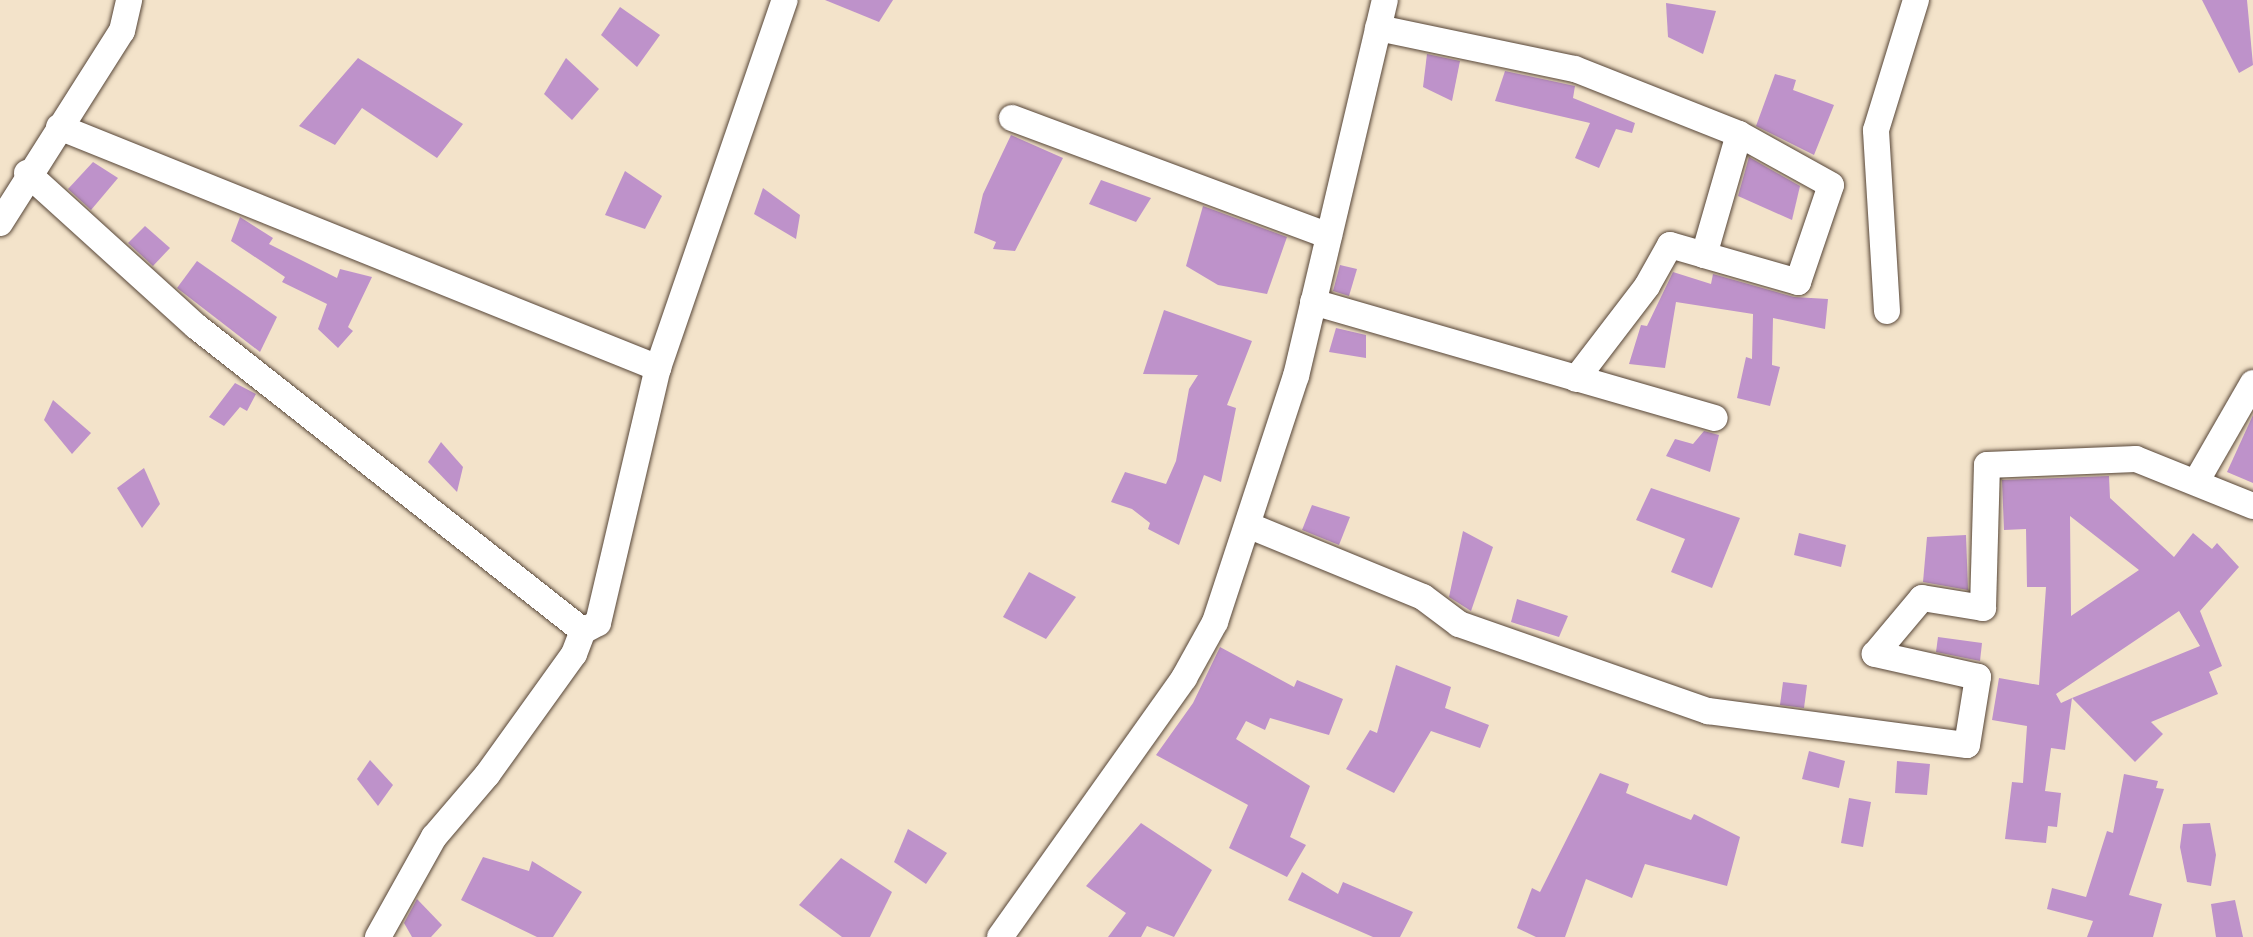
<!DOCTYPE html>
<style>
body{margin:0}
#map{position:relative;width:2253px;height:937px;overflow:hidden;background:#f3e3ca;font-family:Mali,sans-serif}
div>[style]{position:absolute}
[style*='--x']{left:calc(var(--x)*1px);top:calc(var(--y)*1px);width:calc(var(--w)*1px);rotate:calc(var(--a)*1deg)}
.building>*{inset:0;background:#be92ca}
.roads{filter:drop-shadow(0 0 2px #574638) drop-shadow(0 0 2px #574638)}
.minor>*{height:26px;margin:-13px;padding:0 13px;transform-origin:13px;border-radius:13px;background:#fff}
span{translate:-50% -50%;white-space:nowrap;text-align:center;line-height:1.15;-webkit-text-stroke:5px #fdfcf7;paint-order:stroke}
</style>
<div id="map">
<div class="building">
<i style="clip-path:polygon(825px 0,893px 0,879px 22px)"></i>
<i style="clip-path:polygon(2202px 0,2247px 0,2253px 65px,2239px 73px)"></i>
<i style="clip-path:polygon(1666px 3px,1716px 11px,1703px 54px,1668px 37px)"></i>
<i style="clip-path:polygon(620px 7px,660px 35px,637px 67px,601px 35px)"></i>
<i style="clip-path:polygon(1427px 54px,1460px 61px,1452px 101px,1423px 87px)"></i>
<i style="clip-path:polygon(358px 58px,463px 124px,437px 158px,362px 108px,335px 145px,299px 126px)"></i>
<i style="clip-path:polygon(566px 58px,599px 89px,572px 120px,544px 94px)"></i>
<i style="clip-path:polygon(1505px 71px,1575px 86px,1573px 98px,1635px 123px,1632px 133px,1616px 129px,1599px 168px,1575px 158px,1590px 123px,1495px 101px)"></i>
<i style="clip-path:polygon(1775px 74px,1796px 80px,1793px 90px,1834px 105px,1814px 155px,1756px 126px)"></i>
<i style="clip-path:polygon(1011px 135px,1063px 158px,1015px 251px,993px 249px,996px 242px,974px 233px,983px 194px)"></i>
<i style="clip-path:polygon(1749px 157px,1800px 186px,1792px 220px,1738px 196px)"></i>
<i style="clip-path:polygon(93px 162px,118px 178px,91px 210px,68px 189px)"></i>
<i style="clip-path:polygon(625px 171px,662px 196px,645px 229px,605px 215px)"></i>
<i style="clip-path:polygon(1101px 180px,1151px 198px,1136px 222px,1089px 204px)"></i>
<i style="clip-path:polygon(763px 188px,800px 215px,796px 239px,754px 214px)"></i>
<i style="clip-path:polygon(1203px 206px,1287px 237px,1267px 294px,1218px 285px,1186px 266px)"></i>
<i style="clip-path:polygon(240px 217px,273px 238px,269px 244px,337px 278px,340px 269px,372px 277px,348px 327px,353px 331px,338px 348px,318px 329px,327px 304px,282px 282px,285px 277px,231px 241px)"></i>
<i style="clip-path:polygon(145px 226px,170px 248px,153px 266px,128px 243px)"></i>
<i style="clip-path:polygon(197px 261px,277px 317px,260px 352px,177px 288px)"></i>
<i style="clip-path:polygon(1340px 265px,1357px 269px,1349px 296px,1333px 291px)"></i>
<i style="clip-path:polygon(1673px 272px,1711px 284px,1713px 274px,1794px 297px,1828px 299px,1825px 329px,1773px 318px,1772px 365px,1780px 367px,1770px 406px,1737px 398px,1746px 357px,1752px 359px,1753px 314px,1676px 302px,1665px 368px,1629px 364px,1641px 325px,1647px 326px)"></i>
<i style="clip-path:polygon(1164px 310px,1252px 341px,1227px 405px,1236px 408px,1221px 482px,1204px 475px,1179px 545px,1148px 529px,1150px 523px,1132px 509px,1111px 502px,1125px 472px,1166px 484px,1176px 461px,1189px 389px,1198px 375px,1143px 374px)"></i>
<i style="clip-path:polygon(1336px 328px,1366px 335px,1366px 358px,1329px 352px)"></i>
<i style="clip-path:polygon(235px 383px,256px 394px,247px 411px,240px 407px,224px 426px,209px 417px)"></i>
<i style="clip-path:polygon(53px 400px,91px 433px,72px 454px,44px 420px)"></i>
<i style="clip-path:polygon(2253px 415px,2253px 483px,2227px 472px)"></i>
<i style="clip-path:polygon(1704px 431px,1719px 435px,1710px 472px,1666px 456px,1675px 439px,1693px 444px)"></i>
<i style="clip-path:polygon(441px 442px,463px 467px,457px 492px,428px 462px)"></i>
<i style="clip-path:polygon(144px 468px,160px 504px,142px 528px,117px 488px)"></i>
<i style="clip-path:polygon(evenodd,2109px 476px,2110px 498px,2174px 557px,2193px 533px,2212px 549px,2217px 543px,2239px 567px,2200px 611px,2222px 666px,2209px 672px,2218px 694px,2151px 722px,2163px 734px,2135px 762px,2072px 698px,2200px 646px,2179px 611px,2056px 694px,2061px 703px,2072px 698px,2065px 750px,2051px 748px,2045px 791px,2061px 793px,2057px 827px,2048px 826px,2046px 843px,2005px 839px,2012px 782px,2023px 783px,2027px 726px,1992px 720px,1999px 678px,2039px 685px,2046px 587px,2027px 587px,2026px 529px,2004px 530px,2002px 480px,2109px 476px,2070px 516px,2139px 570px,2071px 616px,2070px 516px)"></i>
<i style="clip-path:polygon(1651px 488px,1740px 518px,1712px 588px,1671px 572px,1685px 539px,1636px 520px)"></i>
<i style="clip-path:polygon(1312px 505px,1350px 517px,1339px 545px,1302px 530px)"></i>
<i style="clip-path:polygon(1463px 531px,1493px 547px,1471px 611px,1449px 597px)"></i>
<i style="clip-path:polygon(1799px 533px,1846px 545px,1841px 567px,1794px 555px)"></i>
<i style="clip-path:polygon(1966px 535px,1968px 590px,1923px 582px,1927px 537px)"></i>
<i style="clip-path:polygon(1029px 572px,1076px 597px,1046px 639px,1003px 617px)"></i>
<i style="clip-path:polygon(1517px 599px,1568px 616px,1559px 637px,1511px 622px)"></i>
<i style="clip-path:polygon(1938px 637px,1982px 643px,1980px 661px,1936px 652px)"></i>
<i style="clip-path:polygon(1220px 647px,1294px 687px,1297px 680px,1343px 699px,1329px 735px,1270px 718px,1265px 730px,1246px 721px,1236px 739px,1310px 786px,1290px 837px,1306px 845px,1287px 877px,1229px 848px,1248px 805px,1156px 755px,1193px 703px)"></i>
<i style="clip-path:polygon(1396px 665px,1451px 687px,1445px 708px,1489px 725px,1480px 748px,1431px 731px,1394px 793px,1346px 769px,1370px 730px,1377px 733px)"></i>
<i style="clip-path:polygon(1783px 682px,1807px 685px,1804px 708px,1780px 705px)"></i>
<i style="clip-path:polygon(1809px 751px,1845px 761px,1839px 788px,1802px 779px)"></i>
<i style="clip-path:polygon(370px 760px,393px 785px,378px 806px,357px 779px)"></i>
<i style="clip-path:polygon(1897px 761px,1930px 764px,1927px 795px,1895px 793px)"></i>
<i style="clip-path:polygon(1600px 773px,1629px 784px,1626px 793px,1691px 820px,1694px 814px,1740px 837px,1727px 886px,1645px 864px,1632px 898px,1586px 879px,1565px 937px,1536px 937px,1517px 928px,1532px 888px,1540px 892px)"></i>
<i style="clip-path:polygon(2124px 774px,2158px 781px,2156px 788px,2164px 789px,2129px 895px,2162px 904px,2153px 937px,2087px 937px,2093px 921px,2047px 909px,2052px 888px,2086px 897px,2107px 831px,2113px 833px)"></i>
<i style="clip-path:polygon(1849px 798px,1871px 802px,1863px 847px,1841px 843px)"></i>
<i style="clip-path:polygon(1141px 823px,1212px 870px,1174px 937px,1147px 926px,1141px 937px,1108px 937px,1126px 913px,1086px 886px)"></i>
<i style="clip-path:polygon(2210px 823px,2216px 855px,2211px 886px,2187px 882px,2180px 847px,2183px 824px)"></i>
<i style="clip-path:polygon(908px 829px,947px 853px,926px 884px,894px 862px)"></i>
<i style="clip-path:polygon(483px 857px,529px 871px,532px 861px,582px 892px,553px 937px,537px 937px,461px 900px)"></i>
<i style="clip-path:polygon(841px 858px,892px 892px,870px 937px,842px 937px,799px 905px)"></i>
<i style="clip-path:polygon(1302px 872px,1338px 894px,1343px 882px,1413px 912px,1400px 937px,1373px 937px,1288px 900px)"></i>
<i style="clip-path:polygon(417px 899px,442px 925px,431px 937px,412px 937px,404px 923px)"></i>
<i style="clip-path:polygon(2235px 900px,2243px 937px,2216px 937px,2211px 904px)"></i>
</div>
<div class="roads">
<div class="minor">
<i style="--x:1378;--y:28;--w:201;--a:11.8"></i>
<i style="--x:1575;--y:69;--w:176;--a:21.6"></i>
<i style="--x:1012;--y:118;--w:338;--a:20.4"></i>
<i style="--x:59;--y:127;--w:646;--a:21.92"></i>
<i style="--x:27;--y:173;--w:229;--a:42.2"></i>
<i style="--x:197;--y:327;--w:491;--a:38.2"></i>
<i style="--x:0;--y:223;--w:227;--a:-57.6"></i>
<i style="--x:122;--y:31;--w:32;--a:-77"></i>
<i style="--x:1313;--y:302;--w:418;--a:16.1"></i>
<i style="--x:1887;--y:311;--w:181;--a:-93.5"></i>
<i style="--x:1876;--y:130;--w:136;--a:-72.9"></i>
<i style="--x:1576;--y:379;--w:117;--a:-52.6"></i>
<i style="--x:1647;--y:286;--w:47;--a:-60.7"></i>
<i style="--x:1670;--y:245;--w:35;--a:16"></i>
<i style="--x:1704;--y:255;--w:98;--a:16"></i>
<i style="--x:1798;--y:282;--w:102;--a:-71.2"></i>
<i style="--x:1831;--y:185;--w:105;--a:-151"></i>
<i style="--x:1739;--y:134;--w:126;--a:106.1"></i>
<i style="--x:2196;--y:482;--w:114;--a:-60.1"></i>
<i style="--x:1250;--y:526;--w:187;--a:22.3"></i>
<i style="--x:1423;--y:597;--w:45;--a:36.9"></i>
<i style="--x:1459;--y:624;--w:264;--a:19.3"></i>
<i style="--x:1708;--y:711;--w:261;--a:7.5"></i>
<i style="--x:1967;--y:745;--w:69;--a:-80.8"></i>
<i style="--x:1978;--y:677;--w:106;--a:-167.4"></i>
<i style="--x:1875;--y:654;--w:73;--a:-50"></i>
<i style="--x:1922;--y:598;--w:62;--a:9.3"></i>
<i style="--x:1983;--y:608;--w:143;--a:-88.4"></i>
<i style="--x:1987;--y:465;--w:149;--a:-2.3"></i>
<i style="--x:2136;--y:459;--w:126;--a:21.9"></i>
<i style="--x:378;--y:937;--w:115;--a:-60.8"></i>
<i style="--x:434;--y:837;--w:82;--a:-49.5"></i>
<i style="--x:487;--y:775;--w:149;--a:-54.3"></i>
<i style="--x:574;--y:654;--w:25;--a:-69"></i>
<i style="--x:583;--y:631;--w:17;--a:-28"></i>
<i style="--x:598;--y:623;--w:262;--a:-76.8"></i>
<i style="--x:658;--y:368;--w:389;--a:-71"></i>
<i style="--x:1000;--y:937;--w:318;--a:-54.6"></i>
<i style="--x:1184;--y:678;--w:64;--a:-61"></i>
<i style="--x:1215;--y:622;--w:259;--a:-71.8"></i>
<i style="--x:1296;--y:376;--w:386;--a:-76.7"></i>
</div>
</div>
</div>
